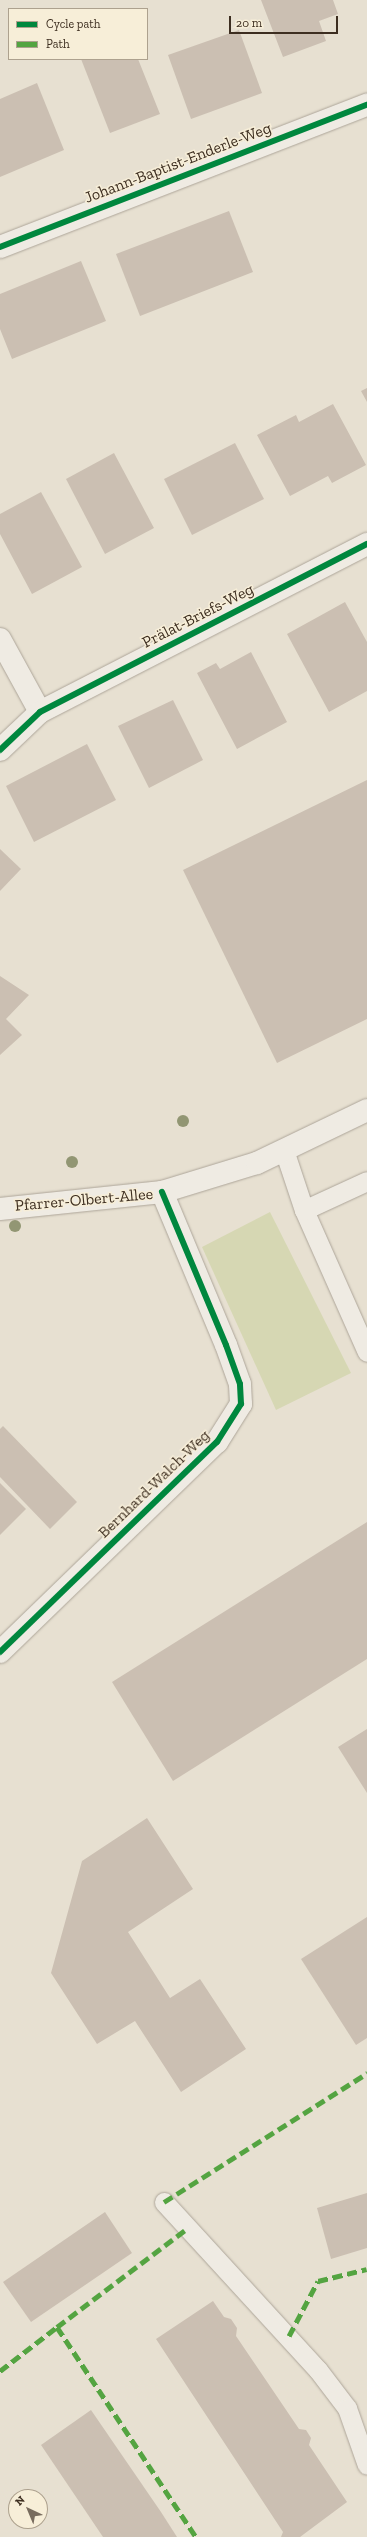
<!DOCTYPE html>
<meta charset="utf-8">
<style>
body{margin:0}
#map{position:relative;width:367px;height:2537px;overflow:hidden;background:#e7e0d1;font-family:"Zilla Slab",serif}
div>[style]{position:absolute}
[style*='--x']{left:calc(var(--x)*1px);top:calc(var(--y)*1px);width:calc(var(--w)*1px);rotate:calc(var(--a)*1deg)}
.green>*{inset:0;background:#d6d7b3}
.building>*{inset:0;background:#cbbfb2}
.roads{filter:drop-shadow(0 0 1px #ada599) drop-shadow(0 0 1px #ada599)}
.service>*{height:19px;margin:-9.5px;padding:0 9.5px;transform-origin:9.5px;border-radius:9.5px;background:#efebe3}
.minor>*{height:22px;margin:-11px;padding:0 11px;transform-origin:11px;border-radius:11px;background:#efebe3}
.quiet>*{height:5px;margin-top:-2.5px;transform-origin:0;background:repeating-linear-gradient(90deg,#54a441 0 10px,transparent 0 15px)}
.cycleway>*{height:6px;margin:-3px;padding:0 3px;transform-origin:3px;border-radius:3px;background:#00873e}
.trees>*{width:12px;height:12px;margin:-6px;border-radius:50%;background:#929673}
span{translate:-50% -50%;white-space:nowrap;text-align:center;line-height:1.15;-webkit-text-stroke:3px #f7eed8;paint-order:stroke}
.street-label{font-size:16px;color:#3d2e20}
.legend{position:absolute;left:8px;top:8px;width:140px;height:52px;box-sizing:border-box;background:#f7eed8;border:1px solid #ada18e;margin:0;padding:5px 7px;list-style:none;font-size:12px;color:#3d2e20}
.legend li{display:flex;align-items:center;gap:8px;height:20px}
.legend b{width:20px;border:1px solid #ada18e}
.north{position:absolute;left:8px;top:2489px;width:40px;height:40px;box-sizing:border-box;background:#f7eed8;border:1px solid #ada18e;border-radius:50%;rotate:316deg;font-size:11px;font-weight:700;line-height:16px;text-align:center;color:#3d2e20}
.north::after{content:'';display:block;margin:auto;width:14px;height:18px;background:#786c5e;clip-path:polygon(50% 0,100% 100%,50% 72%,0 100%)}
.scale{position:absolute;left:229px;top:16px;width:109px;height:18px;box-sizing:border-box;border:2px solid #3d2e20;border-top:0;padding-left:5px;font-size:12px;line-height:14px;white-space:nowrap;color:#3d2e20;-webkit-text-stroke:3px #f7eed8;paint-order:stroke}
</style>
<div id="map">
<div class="green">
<i style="clip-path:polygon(270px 1212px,351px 1373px,276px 1410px,202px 1247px)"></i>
</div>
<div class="building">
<i style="clip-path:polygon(261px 0,333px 0,338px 14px,319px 21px,326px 41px,283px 57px)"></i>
<i style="clip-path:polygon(239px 30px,262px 93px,191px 119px,168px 55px)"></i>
<i style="clip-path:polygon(81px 59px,138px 59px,160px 114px,110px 133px)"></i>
<i style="clip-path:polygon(37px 83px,64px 150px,0 177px,0 99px)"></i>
<i style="clip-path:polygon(229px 211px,253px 272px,140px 316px,116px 254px)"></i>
<i style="clip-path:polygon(81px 261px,106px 321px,12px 359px,0 329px,0 294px)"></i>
<i style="clip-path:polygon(367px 388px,367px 402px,361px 391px)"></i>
<i style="clip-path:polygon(333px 404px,366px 465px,332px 483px,328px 476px,290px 496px,257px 435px,296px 415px,299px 422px)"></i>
<i style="clip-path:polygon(235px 443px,264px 499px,192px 535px,164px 479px)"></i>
<i style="clip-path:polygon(114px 453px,154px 528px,105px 554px,66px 479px)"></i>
<i style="clip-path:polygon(41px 492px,82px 567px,32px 594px,0 534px,0 514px)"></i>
<i style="clip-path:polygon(345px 602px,367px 642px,367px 691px,329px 712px,287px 634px)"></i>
<i style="clip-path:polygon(251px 652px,287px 722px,237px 749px,197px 673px,216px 663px,220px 669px)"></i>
<i style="clip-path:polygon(173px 700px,203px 760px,149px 788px,118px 726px)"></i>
<i style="clip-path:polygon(87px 744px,116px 800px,34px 842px,6px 786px)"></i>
<i style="clip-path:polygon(367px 780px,367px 1019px,277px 1063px,183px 870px)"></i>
<i style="clip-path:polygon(0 849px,21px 869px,0 891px)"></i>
<i style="clip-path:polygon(0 976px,29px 995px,6px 1019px,22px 1035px,0 1055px)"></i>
<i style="clip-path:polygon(3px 1426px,77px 1502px,50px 1529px,0 1477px,0 1429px)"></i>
<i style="clip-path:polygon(0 1483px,26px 1509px,0 1535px)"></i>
<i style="clip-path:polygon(367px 1522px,367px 1659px,173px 1781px,112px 1682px)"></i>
<i style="clip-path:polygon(367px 1729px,367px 1793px,338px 1747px)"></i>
<i style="clip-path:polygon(147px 1818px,193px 1889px,128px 1932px,170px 1998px,200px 1979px,246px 2049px,181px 2092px,135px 2021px,97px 2044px,51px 1973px,82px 1861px)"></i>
<i style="clip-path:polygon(367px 1917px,367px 2038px,356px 2045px,301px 1959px)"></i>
<i style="clip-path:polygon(367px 2193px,367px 2248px,331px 2259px,317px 2208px)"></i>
<i style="clip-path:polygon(105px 2212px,132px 2253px,31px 2322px,3px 2282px)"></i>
<i style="clip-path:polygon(213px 2301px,224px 2317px,231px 2319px,237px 2328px,236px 2336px,299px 2429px,306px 2430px,311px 2438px,309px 2445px,347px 2502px,300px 2537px,281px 2537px,283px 2532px,156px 2339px)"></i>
<i style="clip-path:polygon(91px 2410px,161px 2512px,177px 2537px,103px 2537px,41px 2445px)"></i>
</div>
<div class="roads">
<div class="service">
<i style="--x:284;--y:1150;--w:63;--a:71.6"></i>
<i style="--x:304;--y:1210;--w:155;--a:66.1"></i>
<i style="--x:304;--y:1210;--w:69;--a:-24.7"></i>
<i style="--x:164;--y:2202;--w:228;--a:47.5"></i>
<i style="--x:318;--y:2370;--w:48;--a:52.7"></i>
<i style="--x:347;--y:2408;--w:60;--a:70.7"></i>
</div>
<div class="minor">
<i style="--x:0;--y:247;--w:394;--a:-21.2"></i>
<i style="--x:0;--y:639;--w:83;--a:61.3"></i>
<i style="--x:0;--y:750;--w:55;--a:-43.5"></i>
<i style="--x:40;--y:712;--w:368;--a:-27.2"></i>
<i style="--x:0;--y:1209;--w:163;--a:-6"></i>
<i style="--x:162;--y:1192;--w:99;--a:-17"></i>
<i style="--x:257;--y:1163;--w:122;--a:-25.7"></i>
<i style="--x:0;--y:1652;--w:302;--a:-44.1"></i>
<i style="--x:217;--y:1442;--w:45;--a:-57.7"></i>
<i style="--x:241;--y:1404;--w:20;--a:-93"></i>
<i style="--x:240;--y:1384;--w:41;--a:-109.7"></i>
<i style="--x:226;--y:1345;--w:166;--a:-112.7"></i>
</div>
</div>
<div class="quiet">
<i style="--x:164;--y:2202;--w:241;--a:-32.4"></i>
<i style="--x:57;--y:2327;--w:164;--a:-37.1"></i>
<i style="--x:289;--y:2336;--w:62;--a:-62.2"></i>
<i style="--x:318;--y:2281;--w:50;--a:-13.8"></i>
<i style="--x:0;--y:2371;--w:72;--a:-37.7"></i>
<i style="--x:57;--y:2327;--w:252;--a:56.5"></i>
</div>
<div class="cycleway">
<i style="--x:0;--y:247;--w:394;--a:-21.2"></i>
<i style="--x:0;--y:750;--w:55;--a:-43.5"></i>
<i style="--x:40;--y:712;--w:368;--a:-27.2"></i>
<i style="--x:0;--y:1652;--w:302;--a:-44.1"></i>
<i style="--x:217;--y:1442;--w:45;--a:-57.7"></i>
<i style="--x:241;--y:1404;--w:20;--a:-93"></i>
<i style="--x:240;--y:1384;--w:41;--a:-109.7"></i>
<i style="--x:226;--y:1345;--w:166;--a:-112.7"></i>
</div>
<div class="trees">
<i style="left:183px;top:1121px"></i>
<i style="left:72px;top:1162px"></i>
<i style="left:15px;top:1226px"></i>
</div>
<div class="street-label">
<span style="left:178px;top:163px;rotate:-21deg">Johann-Baptist-Enderle-Weg</span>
<span style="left:198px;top:616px;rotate:-27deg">Prälat-Briefs-Weg</span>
<span style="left:84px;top:1200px;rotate:-5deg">Pfarrer-Olbert-Allee</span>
<span style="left:154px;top:1484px;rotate:-44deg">Bernhard-Walch-Weg</span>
</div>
<ul class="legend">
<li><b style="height:5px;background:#00873e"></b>Cycle path</li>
<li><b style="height:5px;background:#54a441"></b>Path</li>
</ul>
<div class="north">N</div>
<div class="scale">20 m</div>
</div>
